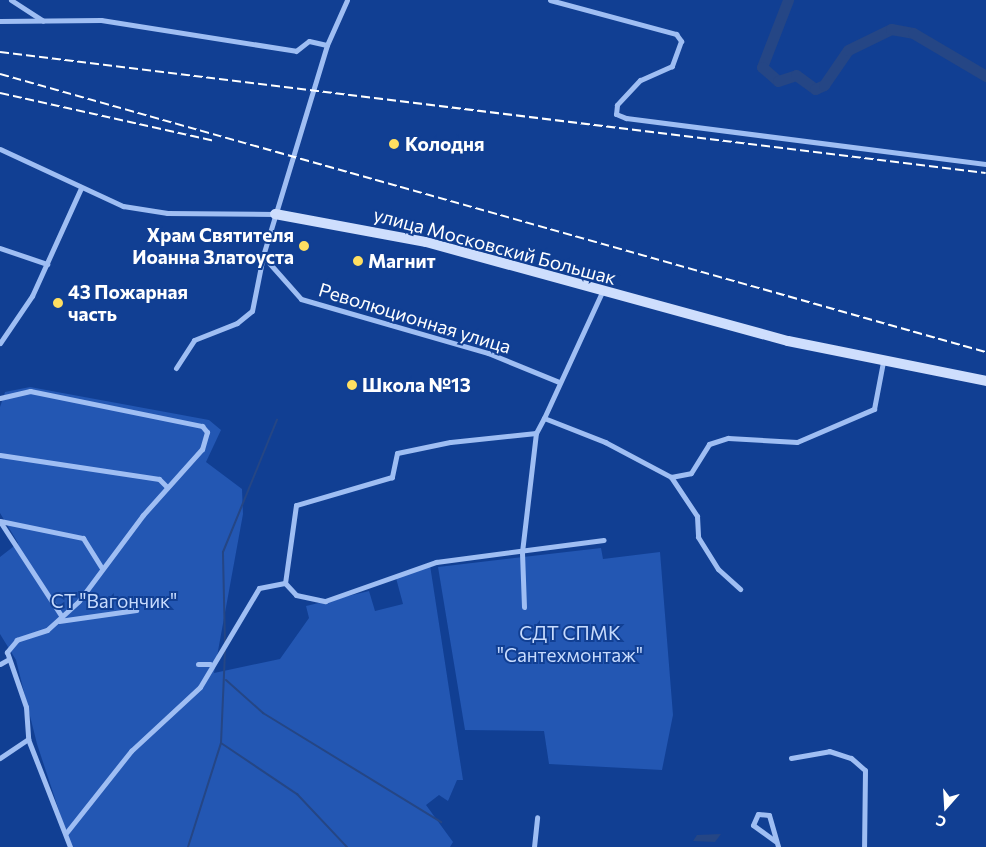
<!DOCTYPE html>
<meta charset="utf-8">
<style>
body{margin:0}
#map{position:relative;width:986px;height:847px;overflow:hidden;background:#113f93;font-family:Commissioner,sans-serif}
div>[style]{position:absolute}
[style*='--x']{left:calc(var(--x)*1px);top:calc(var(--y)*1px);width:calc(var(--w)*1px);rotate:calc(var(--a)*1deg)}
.green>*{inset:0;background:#2357b3}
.water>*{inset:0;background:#254685}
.stream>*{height:2px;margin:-1px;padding:0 1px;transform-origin:1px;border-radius:1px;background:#254685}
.river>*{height:11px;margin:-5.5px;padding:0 5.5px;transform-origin:5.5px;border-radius:5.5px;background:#254685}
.street>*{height:5px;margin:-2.5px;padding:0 2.5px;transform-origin:2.5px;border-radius:2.5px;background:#9fbef3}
.secondary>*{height:10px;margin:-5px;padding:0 5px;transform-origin:5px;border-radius:5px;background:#cedefd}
.rail>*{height:2px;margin-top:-1px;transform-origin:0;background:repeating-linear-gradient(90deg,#fff 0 9px,transparent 0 13px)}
.dots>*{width:14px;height:14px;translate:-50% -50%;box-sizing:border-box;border:2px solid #113f93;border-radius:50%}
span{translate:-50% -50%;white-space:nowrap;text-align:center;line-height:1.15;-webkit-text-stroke:4px #113f93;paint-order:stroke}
.poi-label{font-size:19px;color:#fff;font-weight:700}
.left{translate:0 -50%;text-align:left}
.right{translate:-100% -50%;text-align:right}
.street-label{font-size:19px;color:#fff}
.park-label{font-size:19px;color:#c7dbfd}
.north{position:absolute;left:921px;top:782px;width:50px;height:50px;-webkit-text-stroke:4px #113f93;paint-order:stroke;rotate:199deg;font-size:14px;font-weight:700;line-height:20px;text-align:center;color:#fff}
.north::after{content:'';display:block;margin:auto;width:18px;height:22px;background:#fff;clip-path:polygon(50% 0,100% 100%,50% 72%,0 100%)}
</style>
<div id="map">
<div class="green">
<i style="clip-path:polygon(30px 387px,209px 420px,221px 430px,206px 462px,242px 489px,243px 514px,214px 673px,280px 659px,309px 618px,306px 606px,369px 591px,375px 611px,403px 604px,396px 578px,430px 565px,463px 780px,457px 780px,448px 801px,439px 795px,426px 805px,453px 842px,450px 847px,71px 847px,37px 744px,16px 660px,0 634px,0 557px,18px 543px,0 513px,0 407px,5px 392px)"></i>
<i style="clip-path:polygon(601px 548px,603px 559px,660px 552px,673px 715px,662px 770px,549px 764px,544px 731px,465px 730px,438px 567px)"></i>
</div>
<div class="water">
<i style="clip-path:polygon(721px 834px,715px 842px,693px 841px,697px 835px)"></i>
</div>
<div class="stream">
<i style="--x:225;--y:643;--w:91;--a:-91.3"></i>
<i style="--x:223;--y:552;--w:143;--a:-67.8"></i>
<i style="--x:226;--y:680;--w:50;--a:41.7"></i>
<i style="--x:263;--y:713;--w:209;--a:31.5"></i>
<i style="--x:221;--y:743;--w:92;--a:33.9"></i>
<i style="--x:297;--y:794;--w:73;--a:46.7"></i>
<i style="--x:188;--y:847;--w:109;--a:-72.4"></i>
<i style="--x:221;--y:743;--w:93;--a:-87.5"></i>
</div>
<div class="river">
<i style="--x:788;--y:0;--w:72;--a:111.2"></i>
<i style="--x:762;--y:67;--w:21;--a:41"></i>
<i style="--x:778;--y:81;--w:19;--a:-18"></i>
<i style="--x:796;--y:75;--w:24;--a:36"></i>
<i style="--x:815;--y:89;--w:10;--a:-24"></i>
<i style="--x:824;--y:85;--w:42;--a:-55.6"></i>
<i style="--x:848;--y:50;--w:48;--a:-26"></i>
<i style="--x:891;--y:29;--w:22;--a:10"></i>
<i style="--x:913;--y:33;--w:85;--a:30.5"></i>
</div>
<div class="street">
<i style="--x:11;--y:0;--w:38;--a:33"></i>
<i style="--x:550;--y:0;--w:131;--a:15.1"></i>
<i style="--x:676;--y:34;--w:9;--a:54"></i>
<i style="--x:681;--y:41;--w:27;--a:110"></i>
<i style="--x:672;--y:66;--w:35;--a:156"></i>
<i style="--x:640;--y:80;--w:34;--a:133"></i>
<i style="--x:617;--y:105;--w:9;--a:96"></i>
<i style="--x:616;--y:114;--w:11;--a:22"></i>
<i style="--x:626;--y:118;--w:363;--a:7.3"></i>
<i style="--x:0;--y:21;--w:101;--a:-0.6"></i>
<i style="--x:101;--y:20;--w:197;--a:9"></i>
<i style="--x:296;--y:51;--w:16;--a:-38"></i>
<i style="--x:309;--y:41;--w:18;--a:13"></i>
<i style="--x:327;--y:45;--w:49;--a:-66"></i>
<i style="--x:327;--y:45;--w:220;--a:106.9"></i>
<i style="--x:263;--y:256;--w:57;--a:48.5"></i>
<i style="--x:301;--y:299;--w:195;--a:16.1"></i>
<i style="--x:488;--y:353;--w:77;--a:22.2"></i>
<i style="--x:0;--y:149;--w:136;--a:24.9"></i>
<i style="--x:123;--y:206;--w:45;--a:9"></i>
<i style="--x:167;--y:213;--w:108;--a:0.5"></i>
<i style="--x:0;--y:248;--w:50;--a:18.8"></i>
<i style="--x:602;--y:292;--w:139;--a:114.7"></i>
<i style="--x:544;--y:418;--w:66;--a:21.5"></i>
<i style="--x:605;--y:442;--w:75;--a:27.9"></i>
<i style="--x:671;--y:477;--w:47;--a:56.3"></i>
<i style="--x:697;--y:516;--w:21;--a:87"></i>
<i style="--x:698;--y:537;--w:38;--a:58"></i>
<i style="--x:718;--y:569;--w:30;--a:42"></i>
<i style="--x:0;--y:343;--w:57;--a:-55.8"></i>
<i style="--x:32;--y:296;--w:119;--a:-65.6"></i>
<i style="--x:176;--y:368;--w:33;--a:-57"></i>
<i style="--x:194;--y:340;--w:46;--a:-21.6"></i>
<i style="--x:237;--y:323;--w:19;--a:-39"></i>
<i style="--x:252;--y:311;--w:56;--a:-78.7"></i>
<i style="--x:0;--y:398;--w:31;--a:-13"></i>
<i style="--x:30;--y:391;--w:176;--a:11.5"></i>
<i style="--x:202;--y:426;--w:8;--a:50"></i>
<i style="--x:207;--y:432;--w:18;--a:106"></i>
<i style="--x:202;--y:449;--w:89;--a:131.8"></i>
<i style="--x:143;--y:515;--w:107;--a:126.7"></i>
<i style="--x:79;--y:601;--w:43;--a:137.8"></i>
<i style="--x:47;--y:630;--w:32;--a:162"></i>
<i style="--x:17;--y:640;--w:16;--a:130"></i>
<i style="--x:7;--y:652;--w:58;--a:70.9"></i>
<i style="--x:26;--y:707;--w:32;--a:86"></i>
<i style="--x:28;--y:739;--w:116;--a:68.7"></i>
<i style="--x:544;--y:418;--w:17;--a:118"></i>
<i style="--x:536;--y:433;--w:86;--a:174"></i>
<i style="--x:450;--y:442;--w:54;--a:168.3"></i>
<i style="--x:397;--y:453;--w:25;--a:102"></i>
<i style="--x:392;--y:477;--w:100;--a:163.7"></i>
<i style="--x:296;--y:505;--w:79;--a:98"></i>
<i style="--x:285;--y:583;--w:16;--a:47"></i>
<i style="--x:296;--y:595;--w:30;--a:12"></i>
<i style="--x:325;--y:601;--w:118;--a:-19.4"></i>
<i style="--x:436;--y:562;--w:169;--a:-7.5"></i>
<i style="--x:0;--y:455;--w:161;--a:8.6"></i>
<i style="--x:159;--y:479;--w:11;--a:45"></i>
<i style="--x:671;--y:477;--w:20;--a:-11"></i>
<i style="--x:691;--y:473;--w:34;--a:-58"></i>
<i style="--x:709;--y:444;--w:20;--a:-18"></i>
<i style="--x:728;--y:438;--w:69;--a:3.3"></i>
<i style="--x:797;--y:442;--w:84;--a:-23.2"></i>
<i style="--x:874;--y:409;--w:48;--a:-79.2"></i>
<i style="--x:0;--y:521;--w:85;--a:11.6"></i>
<i style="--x:83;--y:538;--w:36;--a:58"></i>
<i style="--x:1;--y:523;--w:112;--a:57"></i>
<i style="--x:524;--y:607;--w:55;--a:-92.1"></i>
<i style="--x:522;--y:552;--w:120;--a:-83.3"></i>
<i style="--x:59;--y:621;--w:78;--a:-8.1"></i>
<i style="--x:0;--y:664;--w:10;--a:-29"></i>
<i style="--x:198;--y:664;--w:12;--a:0"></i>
<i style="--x:0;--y:758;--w:34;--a:-34"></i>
<i style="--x:791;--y:758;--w:39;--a:-10"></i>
<i style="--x:829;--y:751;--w:23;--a:18"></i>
<i style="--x:851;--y:758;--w:18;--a:41"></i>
<i style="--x:865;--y:770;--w:77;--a:90.7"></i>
<i style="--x:66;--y:833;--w:105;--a:-51.6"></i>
<i style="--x:131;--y:751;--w:94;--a:-42.8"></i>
<i style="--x:200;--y:687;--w:115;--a:-59.2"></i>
<i style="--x:259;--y:588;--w:26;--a:-11"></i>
<i style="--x:775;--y:841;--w:27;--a:-144"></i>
<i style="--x:753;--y:825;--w:12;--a:-66"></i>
<i style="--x:758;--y:814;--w:11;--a:5"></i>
<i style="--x:769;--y:815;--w:33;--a:74"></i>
<i style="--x:534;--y:847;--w:30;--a:-84"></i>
</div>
<div class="secondary">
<i style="--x:275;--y:214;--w:154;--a:10.5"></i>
<i style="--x:426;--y:242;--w:375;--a:15.3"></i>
<i style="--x:788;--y:341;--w:202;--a:11.4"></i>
</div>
<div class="rail">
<i style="--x:0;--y:52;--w:993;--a:7"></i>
<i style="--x:0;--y:74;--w:1024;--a:15.75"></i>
<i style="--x:0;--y:93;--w:219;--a:12.6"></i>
</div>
<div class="dots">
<i style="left:394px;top:144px;background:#ffdf61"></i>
<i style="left:304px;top:246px;background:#ffdf61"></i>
<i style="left:358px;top:261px;background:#ffdf61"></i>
<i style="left:58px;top:303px;background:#ffdf61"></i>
<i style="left:352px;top:385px;background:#ffdf61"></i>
</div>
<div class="poi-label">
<span class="left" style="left:405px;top:144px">Колодня</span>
<span class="right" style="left:294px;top:246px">Храм Святителя<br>Иоанна Златоуста</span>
<span class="left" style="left:368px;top:261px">Магнит</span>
<span class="left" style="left:68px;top:303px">43 Пожарная<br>часть</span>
<span class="left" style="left:362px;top:385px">Школа №13</span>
</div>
<div class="street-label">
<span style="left:495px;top:246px;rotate:15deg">улица Московский Большак</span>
<span style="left:415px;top:318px;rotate:17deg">Революционная улица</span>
</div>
<div class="park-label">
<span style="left:114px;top:601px">СТ "Вагончик"</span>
<span style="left:570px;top:644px">СДТ СПМК<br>"Сантехмонтаж"</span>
</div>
<div class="north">С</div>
</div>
